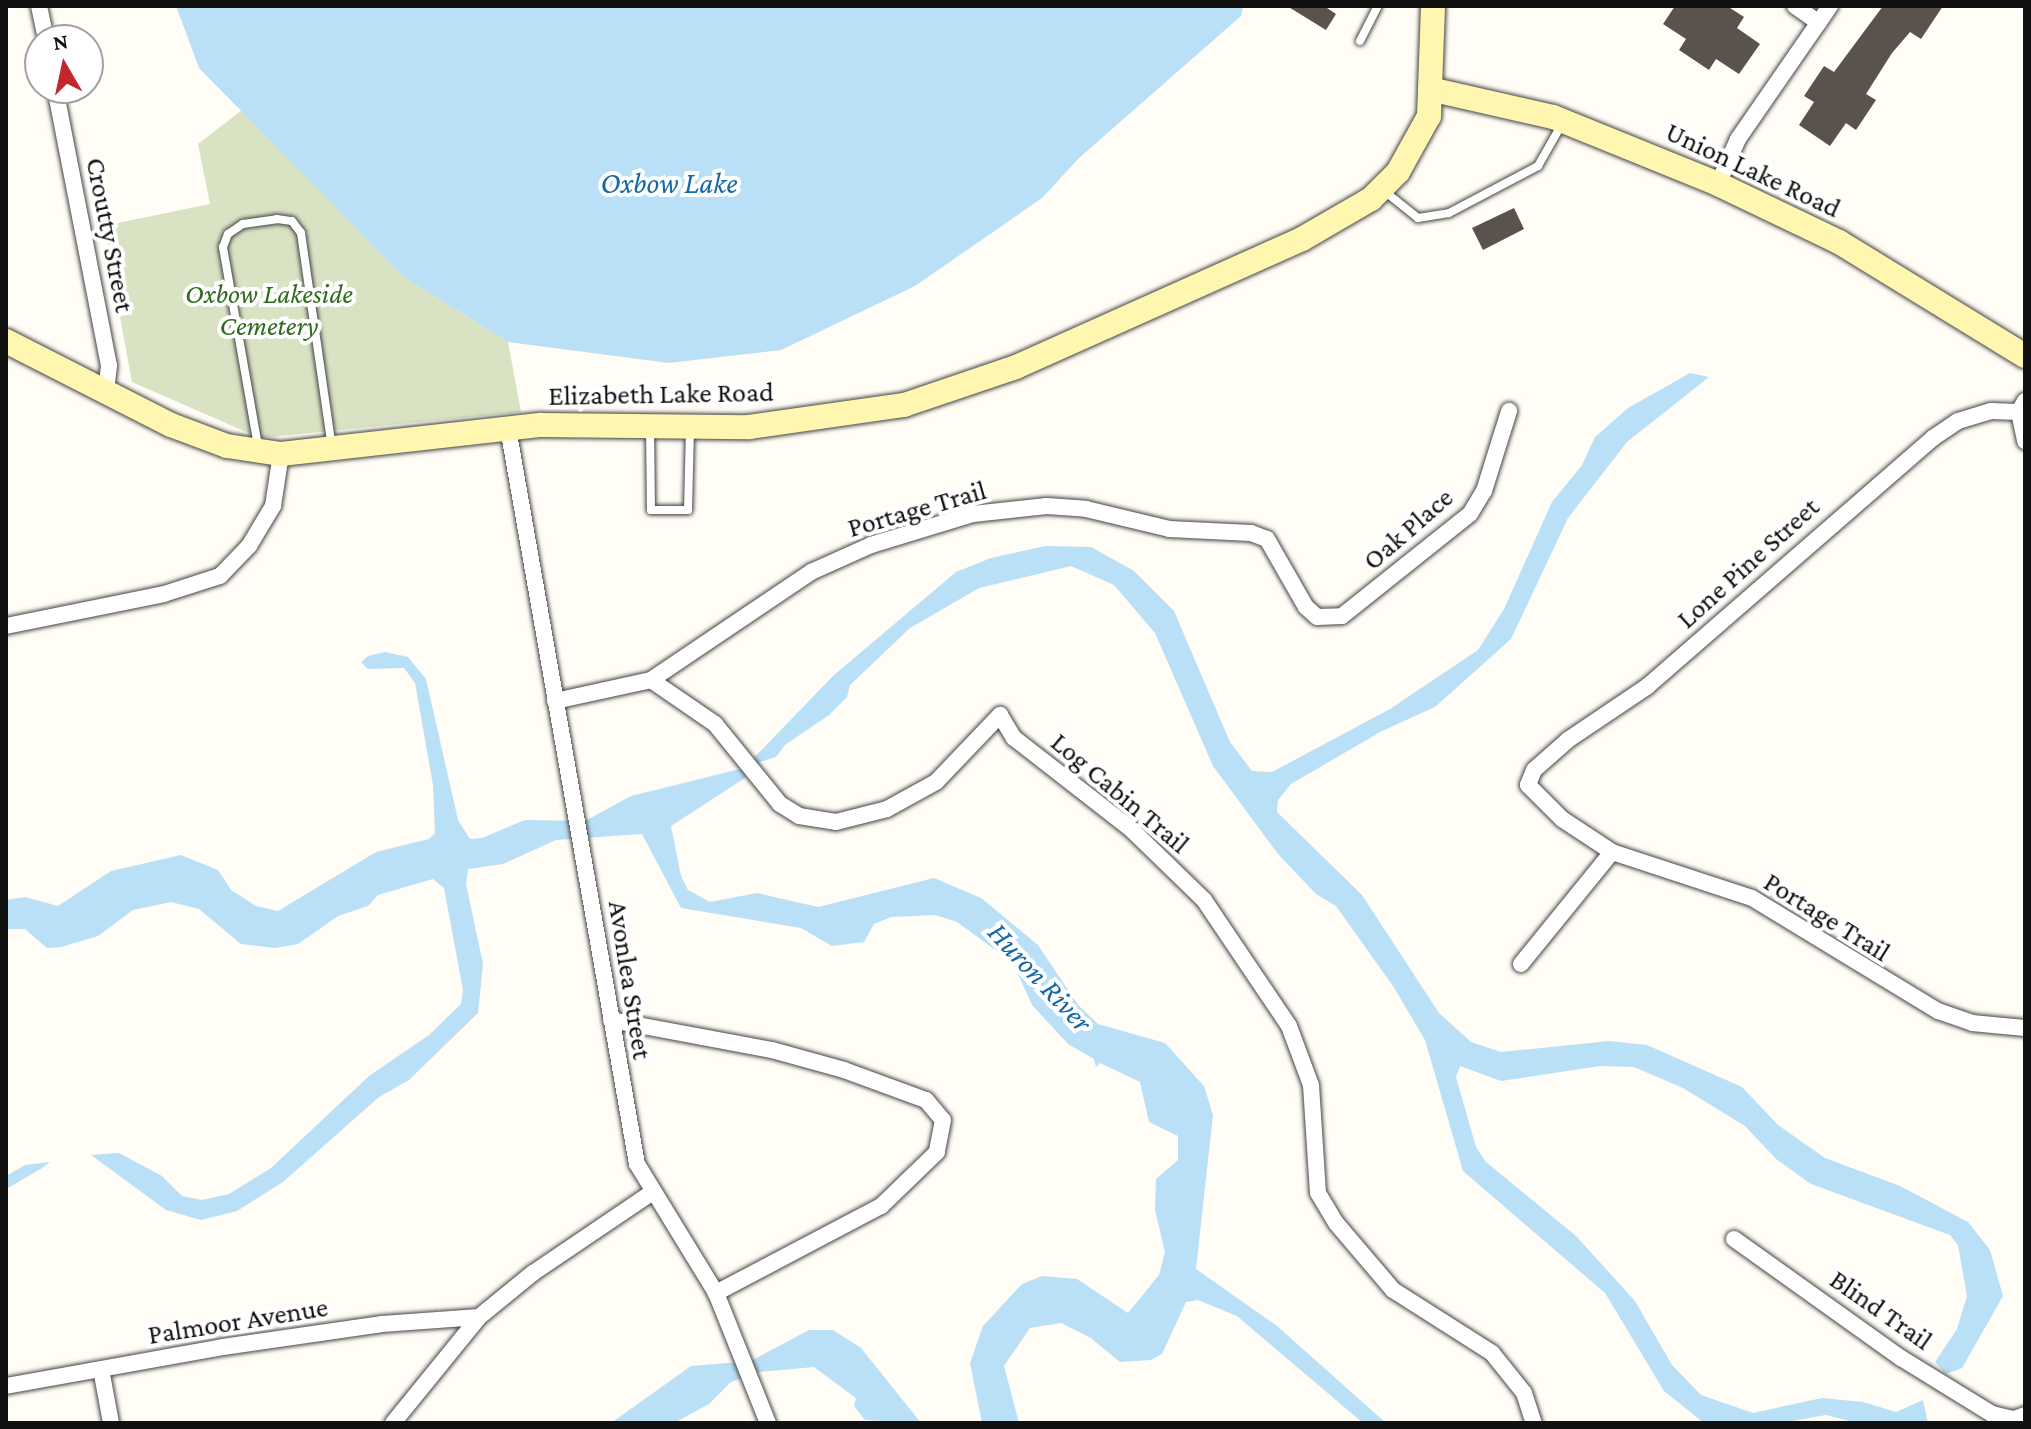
<!DOCTYPE html>
<style>
body{margin:0}
#map{position:relative;width:2031px;height:1429px;overflow:hidden;background:#fffdf5;font-family:"Crimson Pro",serif}
div>[style]{position:absolute}
[style*='--x']{left:calc(var(--x)*1px);top:calc(var(--y)*1px);width:calc(var(--w)*1px);rotate:calc(var(--a)*1deg)}
.cemetery>*{inset:0;background:#d9e3c4}
.water>*{inset:0;background:#b9e0f7}
.building>*{inset:0;background:#5a524d}
.roads{filter:drop-shadow(0 0 2px #444) drop-shadow(0 0 2px #444)}
.lane>*{height:8px;margin:-4px;padding:0 4px;transform-origin:4px;border-radius:4px;background:#fff}
.street>*{height:16px;margin:-8px;padding:0 8px;transform-origin:8px;border-radius:8px;background:#fff}
.secondary>*{height:24px;margin:-12px;padding:0 12px;transform-origin:12px;border-radius:12px;background:#fff6b0}
span{translate:-50% -50%;white-space:nowrap;text-align:center;line-height:1.15;-webkit-text-stroke:8px #fff;paint-order:stroke}
.street-label{font-size:28px;color:#111}
.park-label{font-size:28px;color:#2f6b1f;font-style:italic}
.water-label{font-size:30px;color:#1768a6;font-style:italic}
.frame{position:absolute;inset:0;border:8px solid #111;pointer-events:none}
.north{position:absolute;left:24px;top:24px;width:80px;height:80px;box-sizing:border-box;background:#fff;border:2px solid #a0a0a0;border-radius:50%;rotate:351deg;font-size:22px;font-weight:700;line-height:32px;text-align:center;color:#111}
.north::after{content:'';display:block;margin:auto;width:28px;height:36px;background:#c4262e;clip-path:polygon(50% 0,100% 100%,50% 72%,0 100%)}
</style>
<div id="map">
<div class="cemetery">
<i style="clip-path:polygon(242px 110px,419px 286px,508px 342px,521px 412px,260px 438px,132px 382px,103px 226px,210px 204px,198px 144px)"></i>
</div>
<div class="water">
<i style="clip-path:polygon(176px 6px,1243px 6px,1241px 16px,1079px 158px,1042px 198px,915px 286px,781px 350px,669px 363px,508px 342px,404px 277px,199px 68px)"></i>
<i style="clip-path:polygon(1690px 373px,1709px 377px,1627px 442px,1568px 518px,1511px 639px,1435px 707px,1382px 731px,1291px 784px,1278px 800px,1277px 812px,1362px 895px,1439px 1013px,1471px 1042px,1501px 1052px,1609px 1041px,1647px 1045px,1742px 1087px,1778px 1125px,1825px 1158px,1900px 1186px,1968px 1222px,1990px 1250px,2003px 1296px,1962px 1368px,1946px 1374px,1935px 1362px,1957px 1329px,1967px 1296px,1958px 1245px,1950px 1235px,1811px 1184px,1776px 1159px,1745px 1126px,1683px 1088px,1634px 1067px,1600px 1066px,1501px 1081px,1460px 1066px,1456px 1077px,1476px 1147px,1486px 1162px,1576px 1236px,1635px 1301px,1672px 1365px,1701px 1395px,1753px 1413px,1822px 1398px,1863px 1402px,1896px 1412px,1923px 1400px,1928px 1423px,1857px 1423px,1826px 1415px,1781px 1423px,1704px 1423px,1664px 1391px,1605px 1293px,1463px 1171px,1425px 1040px,1393px 986px,1336px 906px,1316px 894px,1278px 854px,1213px 766px,1155px 633px,1114px 585px,1071px 566px,979px 588px,910px 628px,850px 685px,847px 697px,829px 715px,785px 745px,776px 757px,760px 762px,745px 778px,671px 826px,681px 876px,688px 890px,710px 902px,757px 893px,818px 907px,934px 878px,981px 898px,1038px 945px,1078px 1005px,1098px 1024px,1165px 1043px,1204px 1086px,1213px 1115px,1196px 1269px,1277px 1326px,1386px 1423px,1363px 1423px,1237px 1316px,1198px 1300px,1186px 1302px,1162px 1354px,1151px 1360px,1120px 1362px,1091px 1338px,1061px 1323px,1030px 1328px,1004px 1366px,1019px 1423px,982px 1423px,970px 1363px,983px 1326px,1022px 1284px,1042px 1276px,1077px 1279px,1128px 1313px,1159px 1275px,1165px 1252px,1155px 1210px,1156px 1179px,1178px 1160px,1178px 1136px,1149px 1122px,1140px 1082px,1100px 1063px,1096px 1067px,1094px 1059px,1068px 1044px,1032px 1005px,1013px 963px,957px 922px,935px 915px,891px 917px,874px 924px,864px 942px,832px 946px,801px 928px,681px 908px,642px 834px,556px 840px,503px 864px,468px 869px,466px 884px,483px 964px,478px 1013px,409px 1080px,379px 1097px,283px 1182px,237px 1211px,201px 1220px,166px 1210px,91px 1155px,119px 1153px,162px 1176px,182px 1196px,202px 1200px,229px 1194px,271px 1168px,369px 1076px,429px 1035px,461px 1004px,463px 990px,444px 888px,433px 879px,378px 895px,368px 906px,338px 916px,298px 944px,275px 948px,241px 944px,199px 909px,171px 902px,133px 910px,98px 936px,61px 947px,47px 948px,25px 929px,6px 929px,6px 900px,25px 897px,58px 906px,111px 871px,181px 855px,218px 870px,231px 890px,256px 906px,278px 911px,376px 852px,429px 839px,435px 833px,433px 785px,415px 683px,404px 668px,368px 669px,361px 662px,368px 656px,385px 652px,408px 657px,426px 679px,458px 820px,470px 839px,482px 838px,525px 820px,585px 821px,631px 796px,744px 768px,834px 675px,956px 572px,991px 558px,1045px 546px,1091px 547px,1134px 571px,1174px 611px,1230px 742px,1252px 771px,1272px 772px,1390px 709px,1478px 650px,1504px 609px,1552px 502px,1582px 465px,1595px 437px,1628px 408px)"></i>
<i style="clip-path:polygon(50px 1162px,42px 1168px,6px 1189px,6px 1176px,25px 1165px)"></i>
<i style="clip-path:polygon(809px 1330px,833px 1330px,861px 1348px,921px 1423px,865px 1420px,854px 1406px,856px 1398px,814px 1367px,759px 1372px,731px 1382px,709px 1404px,674px 1423px,611px 1423px,691px 1366px,751px 1361px)"></i>
</div>
<div class="building">
<i style="clip-path:polygon(1287px 6px,1324px 6px,1336px 14px,1326px 30px)"></i>
<i style="clip-path:polygon(1675px 6px,1727px 6px,1744px 17px,1737px 28px,1760px 44px,1739px 74px,1716px 59px,1709px 70px,1679px 50px,1686px 39px,1663px 24px)"></i>
<i style="clip-path:polygon(1883px 6px,1943px 6px,1921px 39px,1910px 32px,1892px 53px,1866px 94px,1876px 100px,1856px 130px,1846px 123px,1830px 146px,1799px 125px,1814px 102px,1804px 96px,1824px 66px,1834px 72px)"></i>
<i style="clip-path:polygon(1514px 208px,1524px 229px,1483px 250px,1472px 228px)"></i>
</div>
<div class="roads">
<div class="lane">
<i style="--x:1360;--y:41;--w:39;--a:-63"></i>
<i style="--x:1383;--y:190;--w:45;--a:38.7"></i>
<i style="--x:1418;--y:218;--w:31;--a:-9"></i>
<i style="--x:1449;--y:213;--w:101;--a:-27.8"></i>
<i style="--x:1538;--y:166;--w:48;--a:-60.3"></i>
<i style="--x:650;--y:429;--w:81;--a:89.3"></i>
<i style="--x:651;--y:510;--w:37;--a:0"></i>
<i style="--x:688;--y:510;--w:80;--a:-88.6"></i>
<i style="--x:258;--y:446;--w:202;--a:-100"></i>
<i style="--x:223;--y:247;--w:14;--a:-69"></i>
<i style="--x:228;--y:234;--w:18;--a:-34"></i>
<i style="--x:243;--y:224;--w:34;--a:-8"></i>
<i style="--x:277;--y:219;--w:15;--a:8"></i>
<i style="--x:292;--y:221;--w:15;--a:53"></i>
<i style="--x:301;--y:233;--w:216;--a:81.8"></i>
</div>
<div class="street">
<i style="--x:39;--y:6;--w:35;--a:78"></i>
<i style="--x:1795;--y:6;--w:29;--a:35"></i>
<i style="--x:55;--y:88;--w:283;--a:79"></i>
<i style="--x:109;--y:366;--w:26;--a:97"></i>
<i style="--x:1718;--y:184;--w:49;--a:-66"></i>
<i style="--x:1738;--y:139;--w:162;--a:-55.3"></i>
<i style="--x:2025;--y:401;--w:13;--a:119"></i>
<i style="--x:2019;--y:412;--w:30;--a:78"></i>
<i style="--x:2019;--y:412;--w:28;--a:-178"></i>
<i style="--x:1991;--y:411;--w:34;--a:163"></i>
<i style="--x:1958;--y:421;--w:30;--a:146"></i>
<i style="--x:1933;--y:438;--w:378;--a:139"></i>
<i style="--x:1648;--y:686;--w:97;--a:146"></i>
<i style="--x:1568;--y:740;--w:45;--a:138.6"></i>
<i style="--x:1534;--y:770;--w:16;--a:112"></i>
<i style="--x:1528;--y:785;--w:48;--a:45"></i>
<i style="--x:1562;--y:819;--w:60;--a:33.4"></i>
<i style="--x:1612;--y:852;--w:147;--a:18.2"></i>
<i style="--x:1752;--y:898;--w:218;--a:31.3"></i>
<i style="--x:1938;--y:1011;--w:36;--a:19"></i>
<i style="--x:1972;--y:1023;--w:53;--a:5.4"></i>
<i style="--x:508;--y:428;--w:747;--a:80.06"></i>
<i style="--x:637;--y:1164;--w:151;--a:58.5"></i>
<i style="--x:716;--y:1293;--w:140;--a:68.2"></i>
<i style="--x:6;--y:626;--w:161;--a:-11.4"></i>
<i style="--x:164;--y:594;--w:59;--a:-17.8"></i>
<i style="--x:220;--y:576;--w:42;--a:-46"></i>
<i style="--x:249;--y:546;--w:47;--a:-59"></i>
<i style="--x:273;--y:506;--w:53;--a:-81.3"></i>
<i style="--x:651;--y:680;--w:193;--a:-34"></i>
<i style="--x:811;--y:572;--w:66;--a:-24.2"></i>
<i style="--x:871;--y:545;--w:107;--a:-16.9"></i>
<i style="--x:973;--y:514;--w:74;--a:-6.2"></i>
<i style="--x:1047;--y:506;--w:39;--a:4"></i>
<i style="--x:1086;--y:509;--w:85;--a:13.5"></i>
<i style="--x:1169;--y:529;--w:82;--a:2.8"></i>
<i style="--x:1251;--y:533;--w:17;--a:21"></i>
<i style="--x:1267;--y:539;--w:78;--a:60.2"></i>
<i style="--x:1306;--y:607;--w:15;--a:42"></i>
<i style="--x:1317;--y:617;--w:25;--a:-2"></i>
<i style="--x:1342;--y:616;--w:164;--a:-38.6"></i>
<i style="--x:1470;--y:514;--w:27;--a:-59"></i>
<i style="--x:1484;--y:491;--w:84;--a:-72.6"></i>
<i style="--x:555;--y:701;--w:98;--a:-12.3"></i>
<i style="--x:651;--y:680;--w:78;--a:34.5"></i>
<i style="--x:715;--y:724;--w:103;--a:50.9"></i>
<i style="--x:780;--y:804;--w:22;--a:32"></i>
<i style="--x:799;--y:816;--w:37;--a:9"></i>
<i style="--x:836;--y:822;--w:53;--a:-14.3"></i>
<i style="--x:887;--y:809;--w:56;--a:-28.9"></i>
<i style="--x:936;--y:782;--w:93;--a:-46.3"></i>
<i style="--x:1000;--y:715;--w:27;--a:59"></i>
<i style="--x:1014;--y:738;--w:150;--a:37.9"></i>
<i style="--x:1132;--y:830;--w:100;--a:44.2"></i>
<i style="--x:1204;--y:900;--w:152;--a:56"></i>
<i style="--x:1289;--y:1026;--w:63;--a:69.6"></i>
<i style="--x:1311;--y:1085;--w:108;--a:86.3"></i>
<i style="--x:1318;--y:1193;--w:35;--a:59"></i>
<i style="--x:1336;--y:1223;--w:88;--a:49.6"></i>
<i style="--x:1393;--y:1290;--w:117;--a:32.5"></i>
<i style="--x:1492;--y:1353;--w:51;--a:51.3"></i>
<i style="--x:1524;--y:1393;--w:32;--a:72"></i>
<i style="--x:1521;--y:964;--w:144;--a:-50.9"></i>
<i style="--x:611;--y:1020;--w:164;--a:10.6"></i>
<i style="--x:772;--y:1050;--w:75;--a:15.5"></i>
<i style="--x:844;--y:1070;--w:87;--a:20.1"></i>
<i style="--x:926;--y:1100;--w:26;--a:50"></i>
<i style="--x:943;--y:1120;--w:33;--a:101"></i>
<i style="--x:937;--y:1152;--w:78;--a:136"></i>
<i style="--x:881;--y:1206;--w:187;--a:152.2"></i>
<i style="--x:1734;--y:1239;--w:205;--a:35.5"></i>
<i style="--x:1901;--y:1358;--w:107;--a:31.6"></i>
<i style="--x:1992;--y:1414;--w:23;--a:13"></i>
<i style="--x:2014;--y:1419;--w:12;--a:-20"></i>
<i style="--x:101;--y:1369;--w:55;--a:79.5"></i>
<i style="--x:6;--y:1386;--w:220;--a:-10.2"></i>
<i style="--x:223;--y:1347;--w:161;--a:-8.2"></i>
<i style="--x:382;--y:1324;--w:97;--a:-4.1"></i>
<i style="--x:393;--y:1423;--w:136;--a:-50.9"></i>
<i style="--x:479;--y:1317;--w:70;--a:-39.2"></i>
<i style="--x:533;--y:1273;--w:143;--a:-34.1"></i>
</div>
<div class="secondary">
<i style="--x:1434;--y:90;--w:122;--a:12.8"></i>
<i style="--x:1553;--y:117;--w:178;--a:22.1"></i>
<i style="--x:1718;--y:184;--w:134;--a:25.6"></i>
<i style="--x:1839;--y:242;--w:218;--a:31.5"></i>
<i style="--x:6;--y:341;--w:185;--a:27"></i>
<i style="--x:171;--y:425;--w:60;--a:20.6"></i>
<i style="--x:227;--y:446;--w:55;--a:8.4"></i>
<i style="--x:281;--y:454;--w:262;--a:-6.4"></i>
<i style="--x:541;--y:425;--w:208;--a:0.6"></i>
<i style="--x:749;--y:427;--w:157;--a:-8.1"></i>
<i style="--x:904;--y:405;--w:118;--a:-18.7"></i>
<i style="--x:1016;--y:367;--w:313;--a:-24.1"></i>
<i style="--x:1302;--y:239;--w:80;--a:-30.1"></i>
<i style="--x:1371;--y:199;--w:38;--a:-45"></i>
<i style="--x:1398;--y:172;--w:64;--a:-61"></i>
<i style="--x:1429;--y:116;--w:110;--a:-87.9"></i>
</div>
</div>
<div class="street-label">
<span style="left:1753px;top:170px;rotate:25deg">Union Lake Road</span>
<span style="left:110px;top:235px;rotate:79deg">Croutty Street</span>
<span style="left:661px;top:394px;rotate:-1deg">Elizabeth Lake Road</span>
<span style="left:917px;top:509px;rotate:-16deg">Portage Trail</span>
<span style="left:1408px;top:529px;rotate:-41deg">Oak Place</span>
<span style="left:1748px;top:563px;rotate:-42deg">Lone Pine Street</span>
<span style="left:1120px;top:793px;rotate:40deg">Log Cabin Trail</span>
<span style="left:1827px;top:917px;rotate:32deg">Portage Trail</span>
<span style="left:630px;top:980px;rotate:81deg">Avonlea Street</span>
<span style="left:1881px;top:1310px;rotate:35deg">Blind Trail</span>
<span style="left:238px;top:1321px;rotate:-9deg">Palmoor Avenue</span>
</div>
<div class="park-label">
<span style="left:269px;top:310px">Oxbow Lakeside<br>Cemetery</span>
</div>
<div class="water-label">
<span style="left:669px;top:183px">Oxbow Lake</span>
<span style="left:1040px;top:977px;rotate:47deg">Huron River</span>
</div>
<div class="frame"></div>
<div class="north">N</div>
</div>
